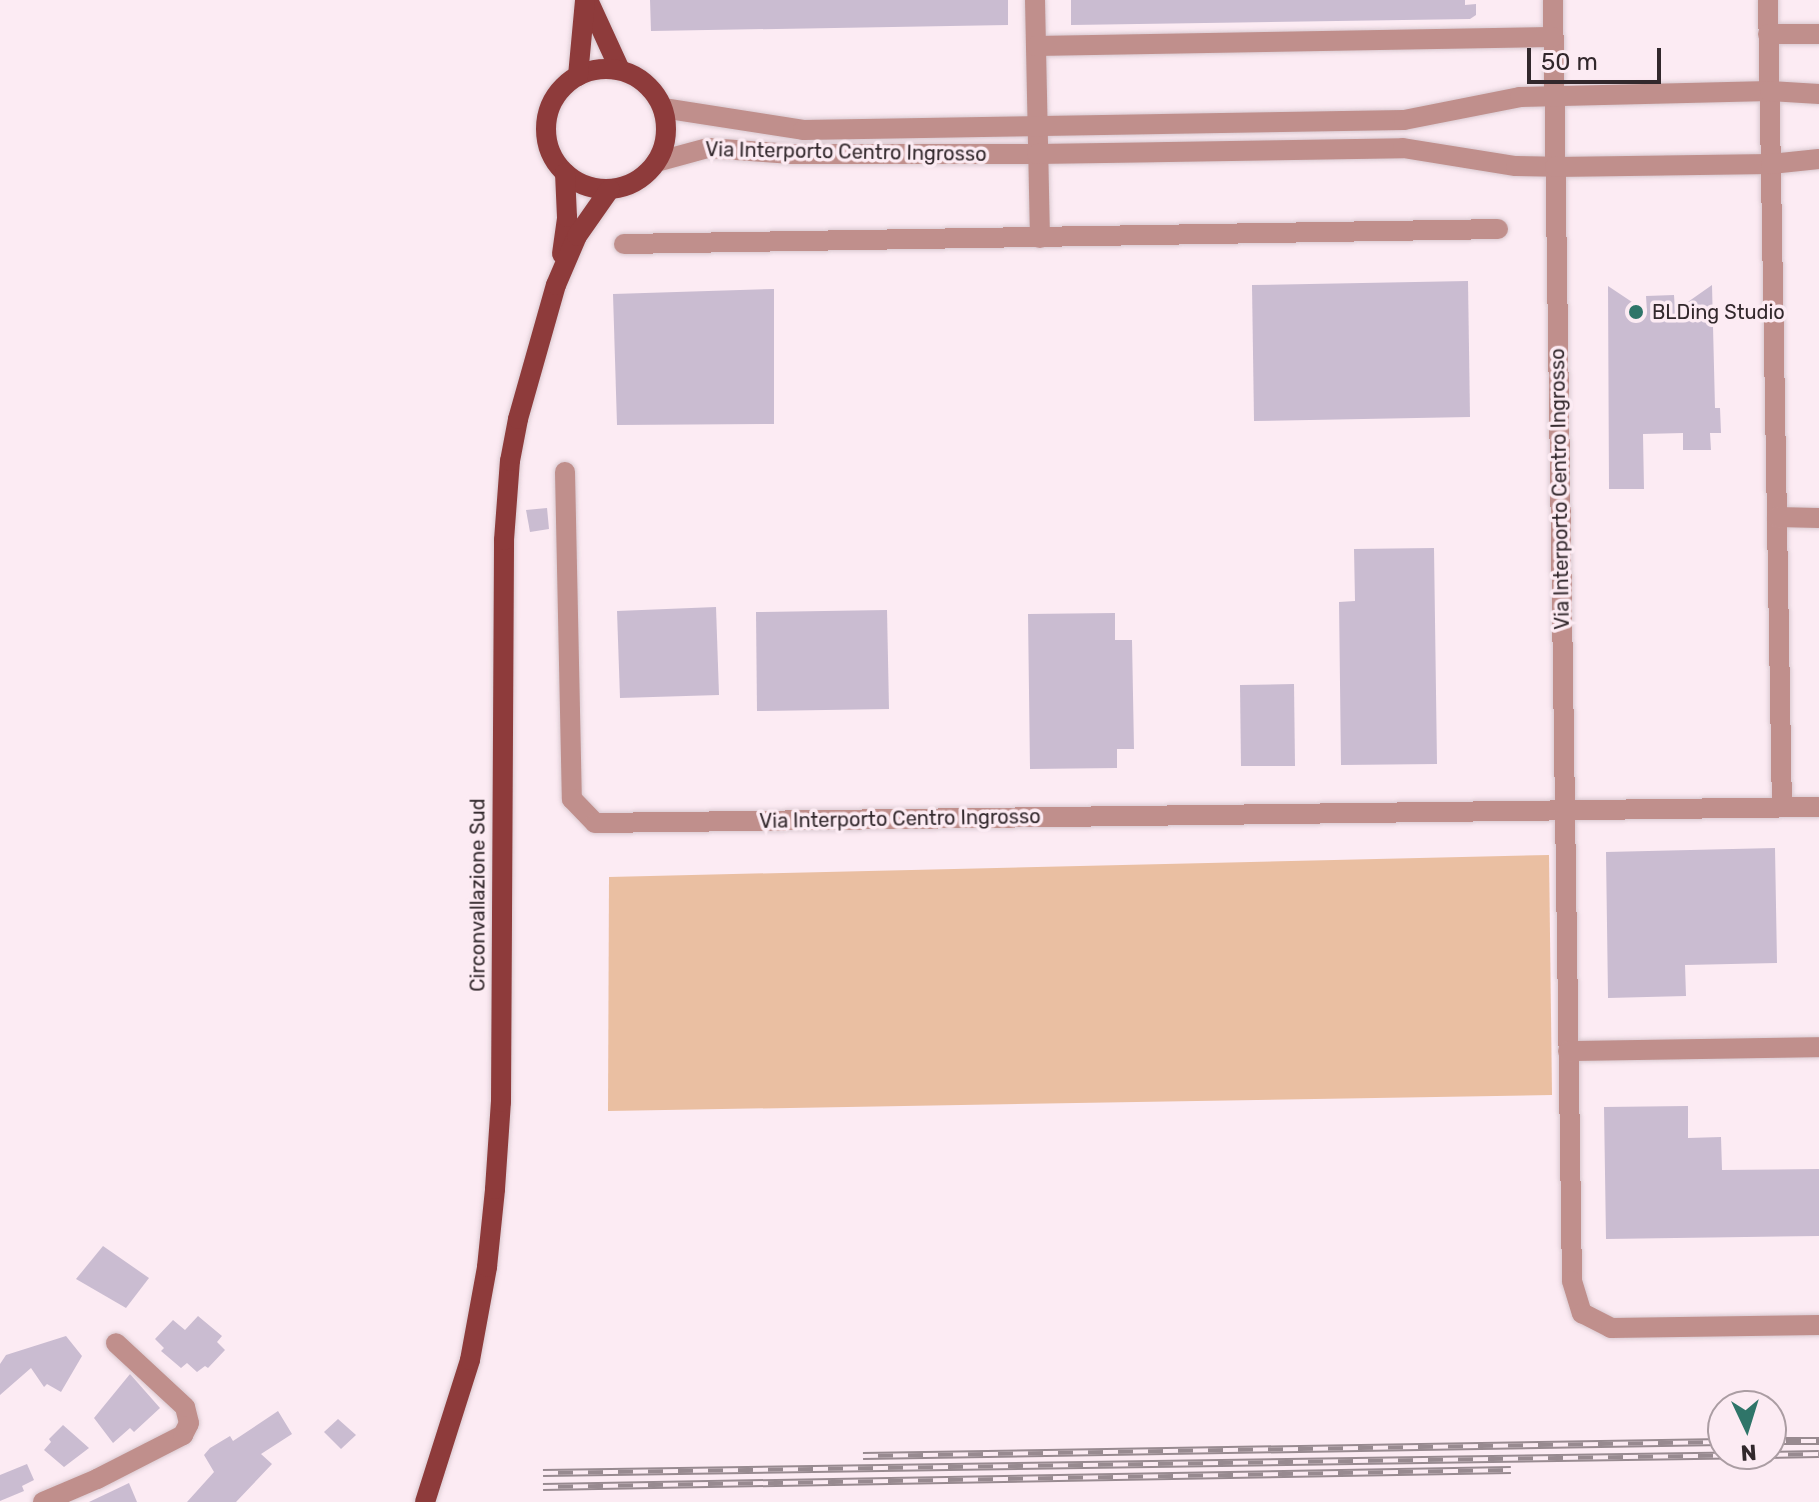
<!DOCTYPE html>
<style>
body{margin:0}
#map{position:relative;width:1819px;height:1502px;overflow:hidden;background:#fcebf3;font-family:Rubik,sans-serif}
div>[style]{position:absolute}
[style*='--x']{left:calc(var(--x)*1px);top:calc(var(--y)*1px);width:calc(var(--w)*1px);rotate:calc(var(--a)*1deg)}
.green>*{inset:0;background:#eabfa2}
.building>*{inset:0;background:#cabcd1}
.roads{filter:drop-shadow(0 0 2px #d8c8cf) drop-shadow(0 0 2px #d8c8cf)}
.minor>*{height:20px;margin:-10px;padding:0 10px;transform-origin:10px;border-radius:10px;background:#c08f8c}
.major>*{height:20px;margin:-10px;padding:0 10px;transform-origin:10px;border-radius:10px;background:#8e3b3b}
.major>.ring{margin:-10px;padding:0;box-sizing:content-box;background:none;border:20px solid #8e3b3b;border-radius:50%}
.rail>*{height:8px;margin-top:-4px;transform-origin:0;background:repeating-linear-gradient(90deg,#fcebf3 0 15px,#988a90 0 30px);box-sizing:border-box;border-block:2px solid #988a90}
.dots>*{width:22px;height:22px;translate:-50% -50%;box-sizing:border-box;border:4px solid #fcebf3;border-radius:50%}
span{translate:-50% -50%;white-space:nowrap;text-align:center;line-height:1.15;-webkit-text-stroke:7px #fcebf3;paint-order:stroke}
.street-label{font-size:20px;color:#32282c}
.poi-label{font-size:20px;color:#32282c}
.left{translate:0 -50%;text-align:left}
.north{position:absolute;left:1707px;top:1390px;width:80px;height:80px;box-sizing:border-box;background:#fcebf3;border:2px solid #ab9da3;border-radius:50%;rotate:176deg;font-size:22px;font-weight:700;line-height:32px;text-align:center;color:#32282c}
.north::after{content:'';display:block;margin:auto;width:28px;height:36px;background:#2f7569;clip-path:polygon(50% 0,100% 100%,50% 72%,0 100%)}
.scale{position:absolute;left:1527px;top:48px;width:134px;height:36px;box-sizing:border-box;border:4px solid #32282c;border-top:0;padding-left:10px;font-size:24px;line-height:28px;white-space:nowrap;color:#32282c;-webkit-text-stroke:6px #fcebf3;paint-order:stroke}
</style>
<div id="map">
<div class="green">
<i style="clip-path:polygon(1549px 855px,1552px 1095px,608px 1111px,609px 877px)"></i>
</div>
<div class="building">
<i style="clip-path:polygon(650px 0,1008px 0,1008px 25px,651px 31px)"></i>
<i style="clip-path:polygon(1071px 0,1465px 0,1465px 5px,1476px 4px,1476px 15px,1470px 19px,1071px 25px)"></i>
<i style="clip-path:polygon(1468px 281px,1470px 417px,1254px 421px,1252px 285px)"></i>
<i style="clip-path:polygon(1712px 285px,1715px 408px,1720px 408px,1721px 433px,1710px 433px,1711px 450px,1683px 450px,1683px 433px,1643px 434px,1644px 489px,1609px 489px,1608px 286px,1647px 312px,1646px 296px,1674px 295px,1675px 311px)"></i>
<i style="clip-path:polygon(774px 289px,774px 424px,617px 425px,613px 294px)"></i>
<i style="clip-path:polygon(547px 508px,549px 529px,530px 532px,526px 510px)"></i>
<i style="clip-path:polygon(1434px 548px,1437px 764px,1341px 765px,1339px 602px,1355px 601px,1354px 549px)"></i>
<i style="clip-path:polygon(716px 607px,719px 695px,620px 698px,617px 611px)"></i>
<i style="clip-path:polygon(887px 610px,889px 709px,757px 711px,756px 612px)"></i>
<i style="clip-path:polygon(1115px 613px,1115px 640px,1132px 640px,1134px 749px,1117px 749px,1117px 768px,1030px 769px,1028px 614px)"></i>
<i style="clip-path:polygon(1294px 684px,1295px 766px,1241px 766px,1240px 685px)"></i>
<i style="clip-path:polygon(1775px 848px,1777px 963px,1685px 965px,1686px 996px,1608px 998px,1606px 852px)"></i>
<i style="clip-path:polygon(1688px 1106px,1688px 1138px,1721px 1137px,1722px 1170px,1819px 1169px,1819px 1236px,1606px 1239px,1604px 1107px)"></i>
<i style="clip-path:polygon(103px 1246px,149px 1278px,126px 1308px,76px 1279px)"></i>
<i style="clip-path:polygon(198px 1316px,222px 1336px,217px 1342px,225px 1350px,208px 1368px,205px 1366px,197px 1372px,187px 1363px,181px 1368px,161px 1351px,164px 1348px,155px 1339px,173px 1320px,185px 1330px)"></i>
<i style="clip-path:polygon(66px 1336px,82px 1356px,61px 1392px,47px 1384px,44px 1387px,31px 1368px,0 1395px,0 1364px,6px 1355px)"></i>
<i style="clip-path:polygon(130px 1374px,160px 1408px,134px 1432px,130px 1428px,113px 1443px,94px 1418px)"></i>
<i style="clip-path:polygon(278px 1411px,292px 1434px,261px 1454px,272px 1464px,236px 1502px,187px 1502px,214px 1472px,204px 1455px,210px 1448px,230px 1436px,233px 1441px)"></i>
<i style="clip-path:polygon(338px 1419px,356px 1435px,341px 1449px,324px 1432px)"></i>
<i style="clip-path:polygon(63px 1425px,89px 1448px,64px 1467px,44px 1450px,51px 1442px,49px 1439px)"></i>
<i style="clip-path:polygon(27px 1464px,34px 1480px,22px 1486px,24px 1491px,0 1501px,0 1475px)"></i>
<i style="clip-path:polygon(129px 1483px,137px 1502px,89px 1502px)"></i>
</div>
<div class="roads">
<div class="minor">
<i style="--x:1035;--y:0;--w:238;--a:88.8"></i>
<i style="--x:1553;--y:0;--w:1281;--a:89.15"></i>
<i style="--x:1572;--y:1281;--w:34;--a:73"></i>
<i style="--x:1582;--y:1313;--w:33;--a:27"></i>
<i style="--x:1611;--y:1328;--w:208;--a:-0.8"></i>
<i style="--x:1768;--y:0;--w:807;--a:89.01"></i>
<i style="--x:1768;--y:34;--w:51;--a:0"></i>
<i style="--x:1036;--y:46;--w:517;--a:-1"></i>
<i style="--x:663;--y:108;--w:142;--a:8.9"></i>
<i style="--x:803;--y:130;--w:601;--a:-0.95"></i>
<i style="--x:1404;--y:120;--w:118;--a:-11.2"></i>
<i style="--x:1520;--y:97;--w:250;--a:-1.4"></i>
<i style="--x:1770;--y:91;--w:49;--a:3.5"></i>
<i style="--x:656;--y:162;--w:54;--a:-15.1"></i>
<i style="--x:708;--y:148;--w:84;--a:4.1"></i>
<i style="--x:792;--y:154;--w:245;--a:0"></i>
<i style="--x:1037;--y:154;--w:366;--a:-0.9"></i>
<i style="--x:1403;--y:148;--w:114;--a:9.1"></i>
<i style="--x:1516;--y:166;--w:39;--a:1"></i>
<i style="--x:1555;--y:167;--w:216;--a:-0.8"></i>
<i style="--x:1771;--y:164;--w:48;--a:-5.9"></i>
<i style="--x:624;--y:244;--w:874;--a:-0.98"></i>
<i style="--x:565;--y:472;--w:327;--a:88.8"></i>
<i style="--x:572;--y:799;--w:33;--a:46"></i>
<i style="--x:595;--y:823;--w:1224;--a:-0.75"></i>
<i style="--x:1777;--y:517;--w:42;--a:1.4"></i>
<i style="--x:1568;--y:1051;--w:251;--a:-0.9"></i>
<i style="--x:43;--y:1502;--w:59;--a:-23.1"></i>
<i style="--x:97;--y:1479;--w:97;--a:-27.1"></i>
<i style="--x:183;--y:1435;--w:13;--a:-63"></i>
<i style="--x:189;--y:1423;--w:16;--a:-104"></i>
<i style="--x:185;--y:1407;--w:94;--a:-137.2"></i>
</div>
<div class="major">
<i style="--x:588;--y:0;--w:77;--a:65.4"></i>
<i class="ring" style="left:546px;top:69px;width:100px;height:100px"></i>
<i style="--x:578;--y:76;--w:76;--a:-84.7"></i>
<i style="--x:562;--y:254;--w:37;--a:-82"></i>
<i style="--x:567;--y:217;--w:44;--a:-92.6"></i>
<i style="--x:425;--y:1502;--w:149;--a:-72.4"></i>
<i style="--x:470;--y:1360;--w:95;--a:-79.6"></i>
<i style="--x:487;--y:1267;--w:78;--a:-84.1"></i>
<i style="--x:495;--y:1189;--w:87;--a:-86.1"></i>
<i style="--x:501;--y:1102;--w:562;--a:-89.69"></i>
<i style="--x:504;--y:540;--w:79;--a:-85.7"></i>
<i style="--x:510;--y:461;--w:43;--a:-79.2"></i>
<i style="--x:518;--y:419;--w:139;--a:-74.2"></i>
<i style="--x:556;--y:285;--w:53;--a:-66.8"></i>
<i style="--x:577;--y:236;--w:57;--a:-54.9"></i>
</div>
</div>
<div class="rail">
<i style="--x:1771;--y:1441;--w:48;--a:0"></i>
<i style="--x:863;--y:1456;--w:860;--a:-0.93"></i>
<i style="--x:543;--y:1473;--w:1276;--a:-0.85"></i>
<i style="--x:543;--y:1487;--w:968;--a:-1.01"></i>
</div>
<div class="dots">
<i style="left:1636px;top:312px;background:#2f7569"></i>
</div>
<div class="street-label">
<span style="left:846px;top:152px;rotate:1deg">Via Interporto Centro Ingrosso</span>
<span style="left:1560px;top:489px;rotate:-91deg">Via Interporto Centro Ingrosso</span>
<span style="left:900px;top:819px;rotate:-1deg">Via Interporto Centro Ingrosso</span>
<span style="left:478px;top:895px;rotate:-90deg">Circonvallazione Sud</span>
</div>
<div class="poi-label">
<span class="left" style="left:1652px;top:312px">BLDing Studio</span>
</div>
<div class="north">N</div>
<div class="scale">50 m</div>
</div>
